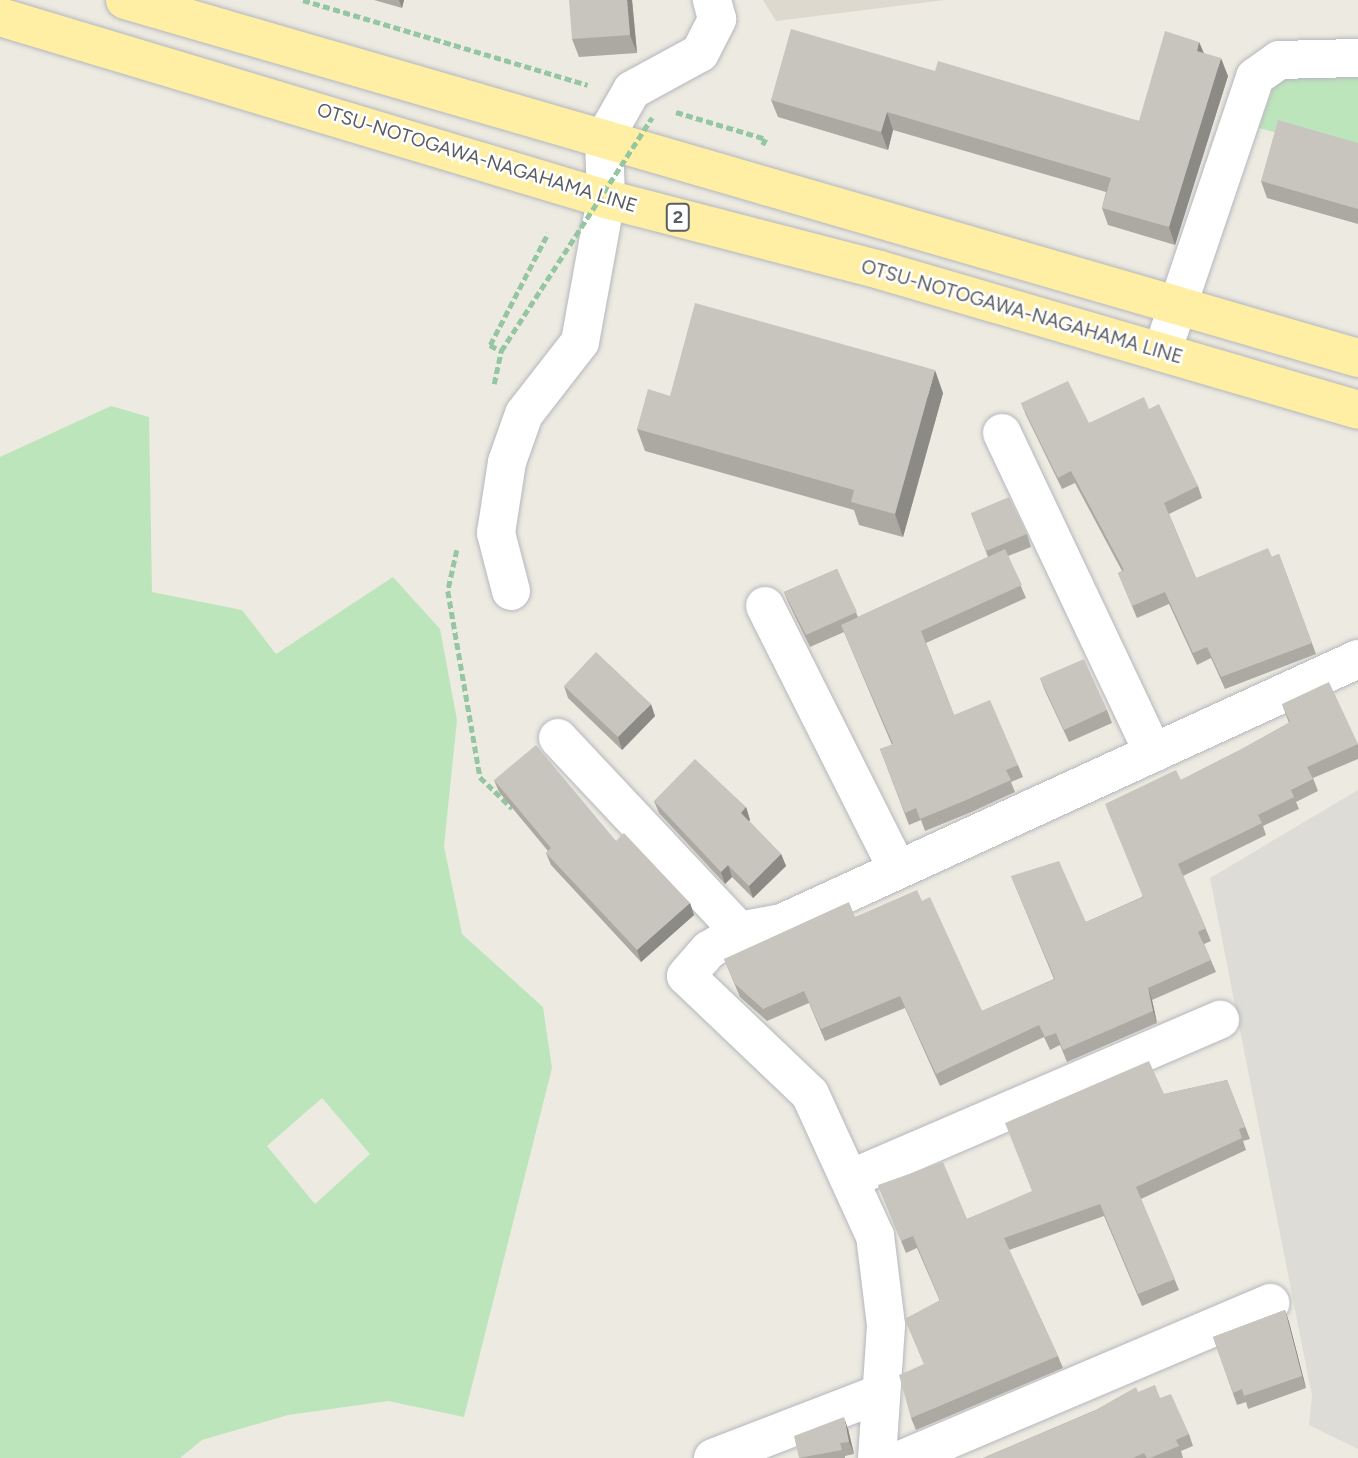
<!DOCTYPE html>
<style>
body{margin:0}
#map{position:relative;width:1358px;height:1458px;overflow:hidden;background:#edeae1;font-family:Figtree,sans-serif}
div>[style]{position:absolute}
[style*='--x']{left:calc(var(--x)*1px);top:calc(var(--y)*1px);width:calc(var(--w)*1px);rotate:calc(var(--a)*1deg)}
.industrial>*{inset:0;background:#dedcd6}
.education>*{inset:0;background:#ddd9cf}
.green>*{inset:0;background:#bde5bc}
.path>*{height:4.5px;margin-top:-2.25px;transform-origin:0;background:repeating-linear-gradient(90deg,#95c6a2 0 7px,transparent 0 10.5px)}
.roads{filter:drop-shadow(0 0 2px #b4b7bc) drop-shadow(0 0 2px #b4b7bc)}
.minor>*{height:38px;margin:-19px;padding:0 19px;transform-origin:19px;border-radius:19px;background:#fff}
.major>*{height:38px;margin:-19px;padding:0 19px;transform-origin:19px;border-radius:19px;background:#ffefa4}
.path-bridge>*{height:4.5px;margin-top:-2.25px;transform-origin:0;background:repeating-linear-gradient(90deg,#95c6a2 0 7px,transparent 0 10.5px)}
.wall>*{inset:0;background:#aca9a3}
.shaded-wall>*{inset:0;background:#8c8a85}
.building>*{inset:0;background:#c8c5be}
span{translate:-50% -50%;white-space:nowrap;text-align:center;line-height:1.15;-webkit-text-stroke:5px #fff;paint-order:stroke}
.shield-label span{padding:2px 5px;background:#fff;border:2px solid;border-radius:5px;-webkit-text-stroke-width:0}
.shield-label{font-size:18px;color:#5a5e62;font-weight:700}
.street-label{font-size:19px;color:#5a5e62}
</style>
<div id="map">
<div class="industrial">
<i style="clip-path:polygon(1358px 790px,1358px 1449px,1309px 1425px,1312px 1396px,1210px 878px)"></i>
</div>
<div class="education">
<i style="clip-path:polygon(763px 0,945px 0,776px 21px)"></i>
</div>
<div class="green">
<i style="clip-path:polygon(1296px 71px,1358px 71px,1358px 155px,1259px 128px,1273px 88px)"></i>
<i style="clip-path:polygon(evenodd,111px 406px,149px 417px,152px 592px,242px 610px,276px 654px,393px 577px,440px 629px,457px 720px,444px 846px,462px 934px,543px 1007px,552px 1068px,464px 1417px,388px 1401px,288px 1415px,202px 1440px,180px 1458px,0 1458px,0 457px,111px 406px,322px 1098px,370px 1154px,315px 1204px,267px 1146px,322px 1098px)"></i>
</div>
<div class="path">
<i style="--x:303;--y:0;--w:297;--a:16.6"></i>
<i style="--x:676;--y:112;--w:94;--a:16.7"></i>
<i style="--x:766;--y:139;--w:7;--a:117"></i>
<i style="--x:490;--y:345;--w:126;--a:-62.6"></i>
<i style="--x:494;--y:384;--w:34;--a:-78"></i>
<i style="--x:457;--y:550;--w:42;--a:102.4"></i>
<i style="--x:448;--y:591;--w:189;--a:80.2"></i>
<i style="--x:480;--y:777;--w:45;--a:44.1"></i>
</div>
<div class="roads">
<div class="minor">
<i style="--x:1162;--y:352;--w:290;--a:-71.3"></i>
<i style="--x:1255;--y:77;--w:29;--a:-35"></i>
<i style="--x:1279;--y:60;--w:79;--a:-1.5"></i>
<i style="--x:1002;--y:433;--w:354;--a:64.7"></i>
<i style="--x:511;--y:591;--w:60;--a:-104.5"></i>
<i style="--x:496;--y:533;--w:72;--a:-81.2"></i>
<i style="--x:507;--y:462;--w:51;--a:-70.5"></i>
<i style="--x:524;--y:414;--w:91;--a:-52.1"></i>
<i style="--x:580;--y:342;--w:145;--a:-79.7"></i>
<i style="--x:606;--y:199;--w:60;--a:-91.9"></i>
<i style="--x:604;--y:139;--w:56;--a:-60.3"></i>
<i style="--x:632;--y:90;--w:77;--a:-28.6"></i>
<i style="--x:700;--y:53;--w:38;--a:-63"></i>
<i style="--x:717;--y:19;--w:20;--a:-105"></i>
<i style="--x:765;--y:606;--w:291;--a:63.3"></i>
<i style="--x:558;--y:738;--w:265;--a:46.8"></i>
<i style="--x:850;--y:1179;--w:403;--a:-23.3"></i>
<i style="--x:713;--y:1458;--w:178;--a:-21.1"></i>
<i style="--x:877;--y:1458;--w:133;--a:-86.1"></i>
<i style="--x:886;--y:1325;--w:90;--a:-97"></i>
<i style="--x:875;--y:1236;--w:156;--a:-114.6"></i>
<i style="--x:810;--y:1094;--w:171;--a:-136.4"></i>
<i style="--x:686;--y:976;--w:35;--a:-49"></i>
<i style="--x:709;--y:950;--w:36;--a:-32"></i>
<i style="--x:739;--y:931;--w:44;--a:-10.5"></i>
<i style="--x:782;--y:923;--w:634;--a:-24.62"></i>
<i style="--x:905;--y:1458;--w:397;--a:-23"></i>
</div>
<div class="major">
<i style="--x:125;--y:0;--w:1284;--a:16.19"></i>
<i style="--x:0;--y:17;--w:633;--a:16.72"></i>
<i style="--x:606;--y:199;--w:283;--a:14.5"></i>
<i style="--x:880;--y:270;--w:498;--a:16.3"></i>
</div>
</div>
<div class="path-bridge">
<i style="--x:490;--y:345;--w:13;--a:29"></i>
<i style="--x:501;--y:351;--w:278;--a:-57.1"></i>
</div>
<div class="wall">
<i style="clip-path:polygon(374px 0,404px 0,402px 8px)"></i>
<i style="clip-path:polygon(632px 0,637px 53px,579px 57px,572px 39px)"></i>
<i style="clip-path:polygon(1199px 42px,1204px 53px,1228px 76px,1175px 245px,1108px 225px,1102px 208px,1106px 192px,893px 130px,888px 150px,778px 117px,771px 100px,935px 71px,1139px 121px)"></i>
<i style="clip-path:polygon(1358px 143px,1358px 224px,1267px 198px,1261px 181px)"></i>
<i style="clip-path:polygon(943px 393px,903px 537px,859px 525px,854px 510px,645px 451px,637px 429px)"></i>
<i style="clip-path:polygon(1021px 403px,1089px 423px,1149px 409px,1198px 486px,1202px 498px,1169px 514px,1196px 578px,1272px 557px,1279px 554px,1316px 654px,1225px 689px,1211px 658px,1197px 665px,1169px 604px,1137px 618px,1118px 573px,1122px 571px,1075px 483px,1062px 489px,1026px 415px)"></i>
<i style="clip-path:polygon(971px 513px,1027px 534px,1031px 547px,1008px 556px,1026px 598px,926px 643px,954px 715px,1018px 765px,1023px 777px,1011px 782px,1015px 792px,969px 813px,925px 831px,921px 820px,909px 825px,880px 749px,892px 745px,844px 632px,810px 647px,789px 604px,784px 592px,837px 569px,858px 617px,988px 557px)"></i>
<i style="clip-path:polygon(1040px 678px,1107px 710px,1112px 723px,1069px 742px,1045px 691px)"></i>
<i style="clip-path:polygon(564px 686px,655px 716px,622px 750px,568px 698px)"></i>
<i style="clip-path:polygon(1282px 704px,1358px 744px,1358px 759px,1313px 778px,1318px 791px,1296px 802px,1299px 809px,1263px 826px,1266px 835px,1183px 876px,1211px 941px,1204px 944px,1216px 972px,1152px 1000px,1157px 1023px,1067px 1062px,1060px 1045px,1050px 1050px,1044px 1037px,940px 1086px,905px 1008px,825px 1041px,809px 1003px,767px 1021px,740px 997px,724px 959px,855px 917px,922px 901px,982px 1011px,1054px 979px,1011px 876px,1086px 922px,1142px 897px,1181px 780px,1240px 750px,1289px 723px)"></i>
<i style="clip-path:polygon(494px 780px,616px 841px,690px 903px,694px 915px,641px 962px,551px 865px,546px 853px,548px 851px,499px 792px)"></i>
<i style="clip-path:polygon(654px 801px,746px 807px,750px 820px,749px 821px,781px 854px,786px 866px,753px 898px,732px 877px,725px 884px,659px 813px)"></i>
<i style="clip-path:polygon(1227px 1080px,1250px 1139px,1243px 1141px,1246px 1150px,1141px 1199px,1179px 1290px,1142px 1306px,1104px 1216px,1009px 1250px,1058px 1356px,1063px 1368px,916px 1430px,911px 1418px,924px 1364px,905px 1319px,940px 1301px,917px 1248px,906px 1253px,878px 1185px,967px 1219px,1032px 1192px,1164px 1094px)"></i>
<i style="clip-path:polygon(1285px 1310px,1289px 1322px,1306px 1388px,1248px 1409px,1246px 1402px,1237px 1405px,1213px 1337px)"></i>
<i style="clip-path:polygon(1138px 1392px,1160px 1398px,1189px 1434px,1193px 1446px,1181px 1451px,1183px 1458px,983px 1458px)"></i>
<i style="clip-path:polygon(848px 1429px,854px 1454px,845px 1456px,845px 1458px,799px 1458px)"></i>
</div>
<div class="shaded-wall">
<i style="clip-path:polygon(399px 0,404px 0,402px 8px)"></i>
<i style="clip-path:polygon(627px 0,632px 0,637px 53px,630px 35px)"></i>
<i style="clip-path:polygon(1199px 42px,1206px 59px,1197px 51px)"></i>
<i style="clip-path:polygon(1221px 58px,1228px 76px,1175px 245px,1169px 227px)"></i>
<i style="clip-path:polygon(887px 112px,893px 130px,888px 150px,881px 132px)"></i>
<i style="clip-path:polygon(935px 370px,943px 393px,903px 537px,895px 514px)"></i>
<i style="clip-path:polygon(651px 704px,655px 716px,622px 750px,618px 737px)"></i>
<i style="clip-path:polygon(746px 807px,750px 820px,745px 825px,741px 813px)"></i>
<i style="clip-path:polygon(781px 854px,786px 866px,753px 898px,749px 886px)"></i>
<i style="clip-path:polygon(728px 865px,732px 877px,725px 884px,721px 872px)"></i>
<i style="clip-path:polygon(690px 903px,694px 915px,641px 962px,637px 950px)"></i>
<i style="clip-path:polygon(1148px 988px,1152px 1000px,1157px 1023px,1153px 1011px)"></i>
<i style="clip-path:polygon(1285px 1310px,1289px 1322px,1306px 1388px,1302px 1376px)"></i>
<i style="clip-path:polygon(844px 1417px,848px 1429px,854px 1454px,849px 1442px)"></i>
</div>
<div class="building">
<i style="clip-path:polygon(569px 0,627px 0,630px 35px,572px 39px)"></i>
<i style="clip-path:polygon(791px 29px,935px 71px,938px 61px,1139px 121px,1165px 31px,1199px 42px,1197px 51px,1221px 58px,1169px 227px,1102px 208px,1111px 178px,887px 112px,881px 132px,771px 100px)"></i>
<i style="clip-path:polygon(1278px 120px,1358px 143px,1358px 209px,1261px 181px)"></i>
<i style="clip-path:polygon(695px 303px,935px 370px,895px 514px,851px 502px,854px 490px,637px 429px,648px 389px,670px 396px)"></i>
<i style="clip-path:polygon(1068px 381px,1089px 423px,1144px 397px,1149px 409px,1159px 404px,1198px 486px,1164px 503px,1196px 578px,1268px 548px,1272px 557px,1279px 554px,1312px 643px,1221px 677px,1207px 647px,1193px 653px,1165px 592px,1132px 606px,1118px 573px,1124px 570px,1071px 471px,1058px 478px,1021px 403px)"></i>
<i style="clip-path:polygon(1009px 497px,1027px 534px,986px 551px,971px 513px)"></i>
<i style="clip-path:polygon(1005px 549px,1022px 585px,921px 631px,954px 715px,990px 700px,1018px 765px,1006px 770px,1011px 780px,964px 801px,920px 819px,916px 808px,905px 813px,880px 749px,893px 744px,841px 625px)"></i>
<i style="clip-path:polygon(837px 569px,857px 612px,806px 635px,784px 592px)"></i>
<i style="clip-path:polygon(596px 652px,651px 704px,618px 737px,564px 686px)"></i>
<i style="clip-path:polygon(1084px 659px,1107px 710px,1064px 730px,1040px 678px)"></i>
<i style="clip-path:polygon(1329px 682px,1358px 744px,1307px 767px,1313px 779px,1291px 790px,1294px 797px,1258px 815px,1262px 823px,1178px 864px,1206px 928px,1198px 932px,1211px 960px,1148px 988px,1153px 1011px,1063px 1050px,1056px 1033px,1045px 1037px,1039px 1025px,936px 1074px,900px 996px,821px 1029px,804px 991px,763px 1009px,735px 984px,724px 959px,849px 902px,855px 917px,917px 890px,922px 901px,930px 897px,982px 1011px,1055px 979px,1011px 876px,1059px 861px,1086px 922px,1143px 897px,1105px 804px,1176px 770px,1181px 780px,1240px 750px,1290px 722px,1282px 704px)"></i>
<i style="clip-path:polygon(536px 745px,616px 841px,624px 833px,690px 903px,637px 950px,546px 853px,551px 848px,494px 780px)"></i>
<i style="clip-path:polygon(695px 759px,746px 807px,741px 813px,781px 854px,749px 886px,728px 865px,721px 872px,654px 801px)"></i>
<i style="clip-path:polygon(1149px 1061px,1164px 1094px,1227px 1080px,1245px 1127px,1239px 1129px,1242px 1138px,1136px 1187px,1175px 1279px,1138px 1294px,1100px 1204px,1004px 1238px,1058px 1356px,911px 1418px,899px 1375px,924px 1364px,905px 1319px,940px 1300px,913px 1236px,901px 1241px,878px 1185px,943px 1162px,967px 1219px,1032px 1191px,1005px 1123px)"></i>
<i style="clip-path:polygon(1285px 1310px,1302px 1376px,1244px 1396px,1242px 1389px,1233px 1393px,1213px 1337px)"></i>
<i style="clip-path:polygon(1155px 1385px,1160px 1398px,1171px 1394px,1189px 1434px,1176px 1440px,1179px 1446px,1150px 1458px,1147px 1458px,1144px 1453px,1133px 1458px,983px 1458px,1092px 1412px,1136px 1387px,1138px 1392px)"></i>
<i style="clip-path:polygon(844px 1417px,849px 1442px,840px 1443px,842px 1450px,799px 1458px,794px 1436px)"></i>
</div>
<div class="shield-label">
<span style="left:678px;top:217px">2</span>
</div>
<div class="street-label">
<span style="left:477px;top:158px;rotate:17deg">OTSU-NOTOGAWA-NAGAHAMA LINE</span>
<span style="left:1022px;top:312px;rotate:16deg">OTSU-NOTOGAWA-NAGAHAMA LINE</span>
</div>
</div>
